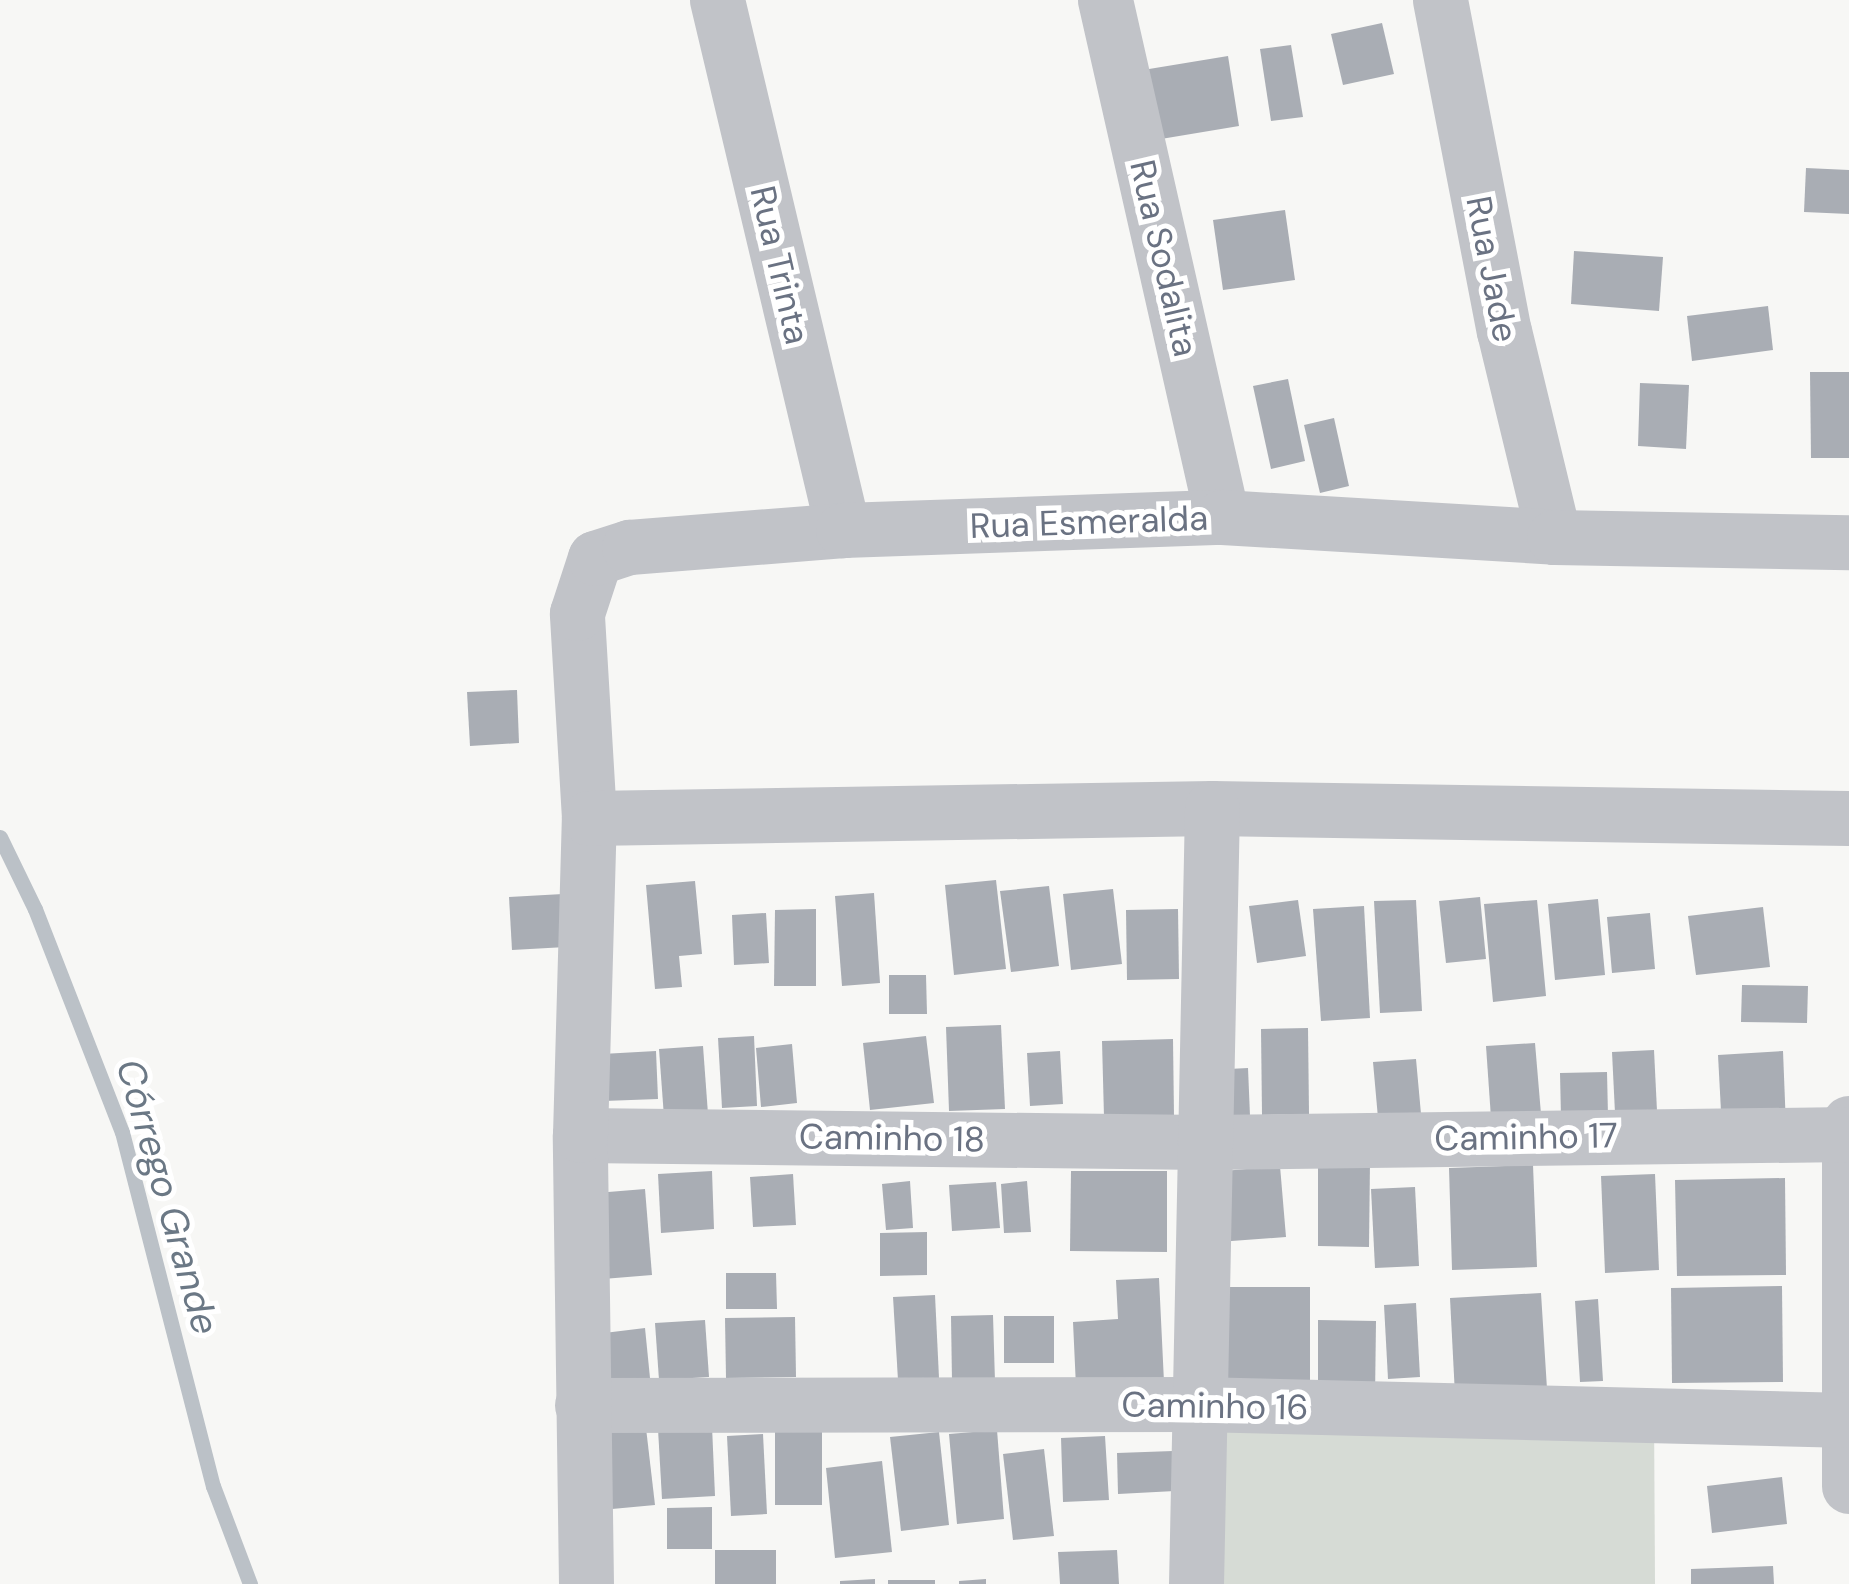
<!DOCTYPE html>
<meta charset="utf-8">
<style>
body{margin:0}
#map{position:relative;width:1849px;height:1584px;overflow:hidden;background:#f7f7f5;font-family:"DM Sans",sans-serif}
div>[style]{position:absolute}
[style*='--x']{left:calc(var(--x)*1px);top:calc(var(--y)*1px);width:calc(var(--w)*1px);rotate:calc(var(--a)*1deg)}
.green>*{inset:0;background:#d6dbd5}
.stream>*{height:15px;margin:-7.5px;padding:0 7.5px;transform-origin:7.5px;border-radius:7.5px;background:#bbc1c7}
.building>*{inset:0;background:#a9adb4}
.minor>*{height:55px;margin:-27.5px;padding:0 27.5px;transform-origin:27.5px;border-radius:27.5px;background:#c1c3c8}
span{translate:-50% -50%;white-space:nowrap;text-align:center;line-height:1.15;-webkit-text-stroke:10px #fff;paint-order:stroke}
.street-label{font-size:35px;color:#6a7282}
.water-label{font-size:38px;color:#6b7885;font-style:italic}
</style>
<div id="map">
<div class="green">
<i style="clip-path:polygon(1654px 1408px,1655px 1584px,1216px 1584px,1215px 1410px)"></i>
</div>
<div class="stream">
<i style="--x:0;--y:837;--w:80;--a:64.1"></i>
<i style="--x:35;--y:909;--w:239;--a:68.7"></i>
<i style="--x:122;--y:1132;--w:366;--a:75.6"></i>
<i style="--x:213;--y:1486;--w:105;--a:69.3"></i>
</div>
<div class="building">
<i style="clip-path:polygon(1382px 23px,1394px 74px,1343px 85px,1331px 34px)"></i>
<i style="clip-path:polygon(1291px 45px,1303px 117px,1271px 121px,1260px 49px)"></i>
<i style="clip-path:polygon(1228px 56px,1239px 126px,1155px 140px,1143px 70px)"></i>
<i style="clip-path:polygon(1806px 168px,1849px 170px,1849px 214px,1804px 212px)"></i>
<i style="clip-path:polygon(1285px 210px,1295px 280px,1223px 290px,1213px 220px)"></i>
<i style="clip-path:polygon(1574px 251px,1663px 257px,1659px 311px,1571px 304px)"></i>
<i style="clip-path:polygon(1768px 306px,1773px 350px,1692px 361px,1687px 316px)"></i>
<i style="clip-path:polygon(1810px 372px,1849px 372px,1849px 458px,1811px 458px)"></i>
<i style="clip-path:polygon(1288px 379px,1305px 461px,1271px 469px,1253px 386px)"></i>
<i style="clip-path:polygon(1640px 383px,1689px 385px,1686px 449px,1638px 446px)"></i>
<i style="clip-path:polygon(1334px 418px,1349px 486px,1320px 493px,1304px 425px)"></i>
<i style="clip-path:polygon(517px 690px,519px 743px,470px 746px,467px 692px)"></i>
<i style="clip-path:polygon(996px 880px,1006px 969px,954px 975px,945px 885px)"></i>
<i style="clip-path:polygon(695px 881px,702px 954px,679px 956px,682px 987px,655px 989px,646px 885px)"></i>
<i style="clip-path:polygon(1049px 886px,1059px 966px,1011px 972px,1000px 891px)"></i>
<i style="clip-path:polygon(1113px 889px,1122px 964px,1071px 970px,1063px 894px)"></i>
<i style="clip-path:polygon(874px 893px,880px 983px,842px 986px,835px 896px)"></i>
<i style="clip-path:polygon(563px 894px,566px 947px,512px 950px,509px 897px)"></i>
<i style="clip-path:polygon(1480px 897px,1486px 959px,1446px 963px,1439px 901px)"></i>
<i style="clip-path:polygon(1598px 899px,1605px 975px,1555px 980px,1548px 904px)"></i>
<i style="clip-path:polygon(1298px 900px,1306px 956px,1257px 963px,1249px 906px)"></i>
<i style="clip-path:polygon(1416px 900px,1422px 1011px,1380px 1013px,1374px 901px)"></i>
<i style="clip-path:polygon(1537px 900px,1546px 996px,1493px 1002px,1484px 904px)"></i>
<i style="clip-path:polygon(1364px 906px,1370px 1018px,1321px 1021px,1313px 909px)"></i>
<i style="clip-path:polygon(1763px 907px,1770px 967px,1696px 975px,1688px 916px)"></i>
<i style="clip-path:polygon(816px 909px,816px 986px,774px 986px,775px 910px)"></i>
<i style="clip-path:polygon(1178px 909px,1179px 979px,1127px 980px,1126px 910px)"></i>
<i style="clip-path:polygon(766px 913px,769px 963px,734px 965px,732px 915px)"></i>
<i style="clip-path:polygon(1650px 913px,1655px 969px,1612px 973px,1607px 917px)"></i>
<i style="clip-path:polygon(889px 975px,926px 975px,927px 1014px,889px 1014px)"></i>
<i style="clip-path:polygon(1742px 985px,1808px 986px,1807px 1023px,1741px 1022px)"></i>
<i style="clip-path:polygon(1001px 1025px,1005px 1109px,949px 1111px,946px 1027px)"></i>
<i style="clip-path:polygon(1308px 1028px,1309px 1114px,1262px 1115px,1261px 1029px)"></i>
<i style="clip-path:polygon(754px 1036px,757px 1106px,722px 1108px,718px 1038px)"></i>
<i style="clip-path:polygon(926px 1036px,934px 1103px,870px 1110px,863px 1043px)"></i>
<i style="clip-path:polygon(1173px 1039px,1174px 1117px,1104px 1117px,1102px 1041px)"></i>
<i style="clip-path:polygon(1535px 1043px,1541px 1114px,1491px 1118px,1486px 1046px)"></i>
<i style="clip-path:polygon(792px 1044px,797px 1103px,761px 1107px,756px 1048px)"></i>
<i style="clip-path:polygon(703px 1046px,708px 1114px,664px 1117px,659px 1049px)"></i>
<i style="clip-path:polygon(1654px 1050px,1657px 1111px,1615px 1113px,1612px 1052px)"></i>
<i style="clip-path:polygon(656px 1051px,658px 1099px,604px 1101px,602px 1054px)"></i>
<i style="clip-path:polygon(1060px 1051px,1063px 1104px,1030px 1106px,1027px 1053px)"></i>
<i style="clip-path:polygon(1783px 1051px,1786px 1127px,1722px 1130px,1718px 1055px)"></i>
<i style="clip-path:polygon(1416px 1059px,1421px 1114px,1378px 1118px,1373px 1062px)"></i>
<i style="clip-path:polygon(1248px 1068px,1250px 1116px,1212px 1119px,1209px 1070px)"></i>
<i style="clip-path:polygon(1607px 1072px,1608px 1116px,1561px 1117px,1560px 1073px)"></i>
<i style="clip-path:polygon(1370px 1161px,1369px 1247px,1318px 1246px,1318px 1162px)"></i>
<i style="clip-path:polygon(1533px 1165px,1537px 1267px,1452px 1270px,1449px 1168px)"></i>
<i style="clip-path:polygon(1280px 1166px,1286px 1237px,1218px 1242px,1212px 1172px)"></i>
<i style="clip-path:polygon(712px 1171px,714px 1229px,661px 1233px,658px 1174px)"></i>
<i style="clip-path:polygon(1071px 1171px,1167px 1171px,1167px 1252px,1070px 1251px)"></i>
<i style="clip-path:polygon(793px 1174px,796px 1225px,753px 1227px,750px 1177px)"></i>
<i style="clip-path:polygon(1655px 1174px,1659px 1270px,1605px 1273px,1601px 1176px)"></i>
<i style="clip-path:polygon(1785px 1178px,1786px 1275px,1677px 1276px,1675px 1180px)"></i>
<i style="clip-path:polygon(910px 1181px,913px 1228px,886px 1230px,882px 1184px)"></i>
<i style="clip-path:polygon(1027px 1181px,1031px 1232px,1004px 1233px,1001px 1184px)"></i>
<i style="clip-path:polygon(996px 1182px,1000px 1228px,952px 1231px,949px 1185px)"></i>
<i style="clip-path:polygon(1415px 1187px,1419px 1266px,1375px 1268px,1371px 1189px)"></i>
<i style="clip-path:polygon(645px 1189px,652px 1275px,603px 1279px,596px 1193px)"></i>
<i style="clip-path:polygon(927px 1232px,927px 1275px,880px 1276px,880px 1233px)"></i>
<i style="clip-path:polygon(726px 1273px,776px 1273px,777px 1309px,726px 1309px)"></i>
<i style="clip-path:polygon(1159px 1278px,1164px 1382px,1076px 1387px,1073px 1322px,1118px 1319px,1116px 1280px)"></i>
<i style="clip-path:polygon(1782px 1286px,1783px 1382px,1672px 1383px,1671px 1288px)"></i>
<i style="clip-path:polygon(1214px 1287px,1310px 1287px,1310px 1400px,1215px 1400px)"></i>
<i style="clip-path:polygon(1541px 1293px,1547px 1389px,1455px 1395px,1450px 1298px)"></i>
<i style="clip-path:polygon(935px 1295px,939px 1378px,898px 1380px,893px 1297px)"></i>
<i style="clip-path:polygon(1598px 1299px,1603px 1381px,1580px 1382px,1575px 1301px)"></i>
<i style="clip-path:polygon(1416px 1303px,1420px 1377px,1388px 1379px,1384px 1305px)"></i>
<i style="clip-path:polygon(993px 1315px,995px 1382px,952px 1382px,951px 1316px)"></i>
<i style="clip-path:polygon(1004px 1316px,1054px 1316px,1054px 1363px,1004px 1363px)"></i>
<i style="clip-path:polygon(795px 1317px,796px 1377px,726px 1378px,725px 1318px)"></i>
<i style="clip-path:polygon(705px 1320px,709px 1377px,659px 1380px,655px 1323px)"></i>
<i style="clip-path:polygon(1318px 1320px,1376px 1321px,1375px 1397px,1318px 1396px)"></i>
<i style="clip-path:polygon(645px 1328px,650px 1378px,601px 1383px,596px 1334px)"></i>
<i style="clip-path:polygon(712px 1426px,715px 1496px,662px 1499px,658px 1429px)"></i>
<i style="clip-path:polygon(775px 1427px,822px 1427px,822px 1505px,775px 1505px)"></i>
<i style="clip-path:polygon(646px 1428px,655px 1505px,612px 1509px,603px 1433px)"></i>
<i style="clip-path:polygon(997px 1430px,1004px 1519px,957px 1524px,949px 1434px)"></i>
<i style="clip-path:polygon(939px 1432px,949px 1525px,901px 1531px,890px 1437px)"></i>
<i style="clip-path:polygon(763px 1434px,767px 1514px,731px 1516px,727px 1436px)"></i>
<i style="clip-path:polygon(1105px 1436px,1109px 1500px,1063px 1502px,1061px 1438px)"></i>
<i style="clip-path:polygon(1044px 1449px,1054px 1536px,1013px 1540px,1003px 1454px)"></i>
<i style="clip-path:polygon(1173px 1451px,1175px 1491px,1118px 1494px,1117px 1453px)"></i>
<i style="clip-path:polygon(882px 1461px,892px 1552px,835px 1558px,826px 1468px)"></i>
<i style="clip-path:polygon(1782px 1477px,1787px 1524px,1712px 1533px,1707px 1486px)"></i>
<i style="clip-path:polygon(712px 1507px,712px 1549px,667px 1549px,667px 1508px)"></i>
<i style="clip-path:polygon(715px 1550px,776px 1550px,776px 1584px,715px 1584px)"></i>
<i style="clip-path:polygon(1117px 1550px,1119px 1584px,1060px 1584px,1058px 1552px)"></i>
<i style="clip-path:polygon(1773px 1566px,1774px 1584px,1691px 1584px,1691px 1569px)"></i>
<i style="clip-path:polygon(875px 1579px,875px 1584px,840px 1584px,840px 1581px)"></i>
<i style="clip-path:polygon(986px 1579px,986px 1584px,959px 1584px,959px 1581px)"></i>
<i style="clip-path:polygon(888px 1580px,935px 1580px,935px 1584px,888px 1584px)"></i>
</div>
<div class="minor">
<i style="--x:717;--y:0;--w:545;--a:76.63"></i>
<i style="--x:1105;--y:0;--w:530;--a:77.25"></i>
<i style="--x:1440;--y:0;--w:337;--a:79.1"></i>
<i style="--x:1504;--y:331;--w:212;--a:76.4"></i>
<i style="--x:589;--y:818;--w:205;--a:-93.4"></i>
<i style="--x:577;--y:613;--w:58;--a:-71.9"></i>
<i style="--x:595;--y:558;--w:36;--a:-18"></i>
<i style="--x:629;--y:547;--w:215;--a:-4.5"></i>
<i style="--x:843;--y:530;--w:379;--a:-2"></i>
<i style="--x:1222;--y:517;--w:333;--a:3.4"></i>
<i style="--x:1554;--y:537;--w:295;--a:1"></i>
<i style="--x:1849;--y:1123;--w:363;--a:90"></i>
<i style="--x:580;--y:1135;--w:624;--a:0.64"></i>
<i style="--x:1204;--y:1142;--w:645;--a:-0.71"></i>
<i style="--x:582;--y:1405;--w:615;--a:-0.09"></i>
<i style="--x:1197;--y:1404;--w:652;--a:1.41"></i>
<i style="--x:586;--y:1584;--w:449;--a:-90.8"></i>
<i style="--x:580;--y:1135;--w:317;--a:-88.4"></i>
<i style="--x:589;--y:818;--w:623;--a:-0.92"></i>
<i style="--x:1212;--y:808;--w:637;--a:0.9"></i>
<i style="--x:1196;--y:1584;--w:776;--a:-88.82"></i>
</div>
<div class="street-label">
<span style="left:1164px;top:258px;rotate:77deg">Rua Sodalita</span>
<span style="left:780px;top:265px;rotate:77deg">Rua Trinta</span>
<span style="left:1492px;top:269px;rotate:79deg">Rua Jade</span>
<span style="left:1089px;top:522px;rotate:-2deg">Rua Esmeralda</span>
<span style="left:1526px;top:1137px;rotate:-1deg">Caminho 17</span>
<span style="left:892px;top:1138px;rotate:1deg">Caminho 18</span>
<span style="left:1215px;top:1406px;rotate:1deg">Caminho 16</span>
</div>
<div class="water-label">
<span style="left:167px;top:1197px;rotate:74deg">Córrego Grande</span>
</div>
</div>
